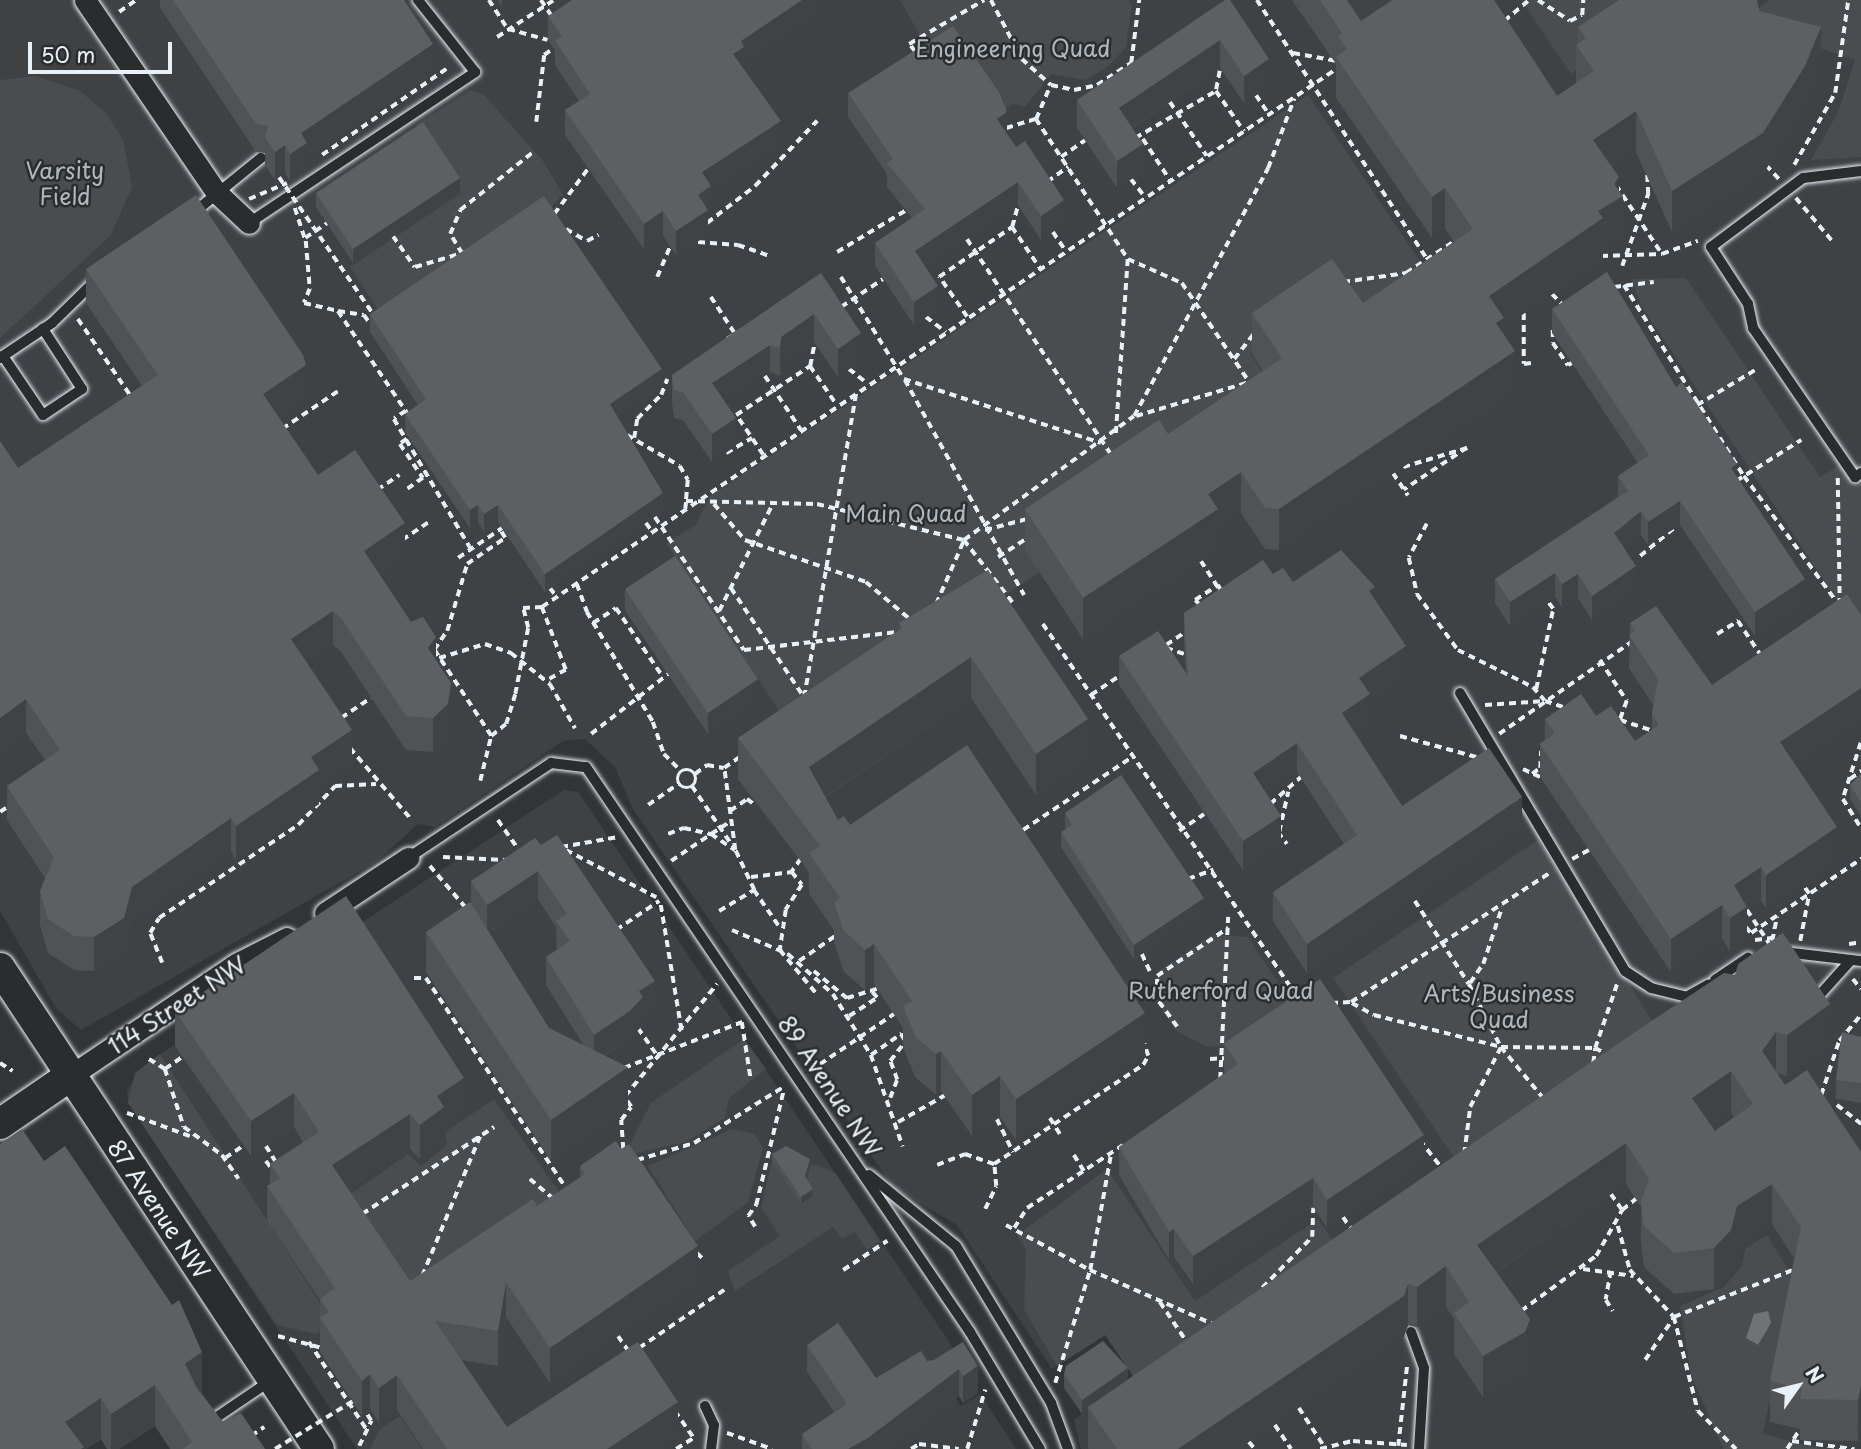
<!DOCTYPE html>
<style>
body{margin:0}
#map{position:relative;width:1861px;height:1449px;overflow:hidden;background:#323536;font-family:"Playpen Sans",sans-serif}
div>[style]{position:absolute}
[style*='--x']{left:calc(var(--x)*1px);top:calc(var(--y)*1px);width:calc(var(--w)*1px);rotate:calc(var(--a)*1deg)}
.built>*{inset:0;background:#3f4244}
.green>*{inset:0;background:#494d4f}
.water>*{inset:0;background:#6e7376}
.path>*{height:3.5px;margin-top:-1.75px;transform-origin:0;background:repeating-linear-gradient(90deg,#e8f1f8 0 7px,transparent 0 12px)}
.path>.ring{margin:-1.75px;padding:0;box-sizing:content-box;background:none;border:3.5px solid #e8f1f8;border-radius:50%}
.roads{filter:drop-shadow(0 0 2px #e8f1f8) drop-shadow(0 0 2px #e8f1f8)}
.service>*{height:10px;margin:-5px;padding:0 5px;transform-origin:5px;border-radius:5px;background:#2a2d2e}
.minor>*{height:21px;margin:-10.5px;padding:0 10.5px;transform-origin:10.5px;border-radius:10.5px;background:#2a2d2e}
.secondary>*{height:30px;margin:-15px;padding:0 15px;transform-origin:15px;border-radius:15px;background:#2a2d2e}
.path-bridge>*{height:3.5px;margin-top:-1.75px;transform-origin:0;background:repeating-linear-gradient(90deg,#e8f1f8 0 7px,transparent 0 12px)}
.wall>*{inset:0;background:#4f5355}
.shaded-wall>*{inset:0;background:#404345}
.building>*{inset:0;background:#5c6063}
span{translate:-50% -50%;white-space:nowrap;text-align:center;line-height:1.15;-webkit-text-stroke:5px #2a2d2e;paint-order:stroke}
.park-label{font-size:23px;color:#b0b8bd}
.street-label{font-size:23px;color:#e8f1f8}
.north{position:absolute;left:1763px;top:1351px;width:70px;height:70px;-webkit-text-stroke:5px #2a2d2e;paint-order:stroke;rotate:56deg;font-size:19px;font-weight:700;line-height:28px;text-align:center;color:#e8f1f8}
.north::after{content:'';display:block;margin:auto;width:24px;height:32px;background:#e8f1f8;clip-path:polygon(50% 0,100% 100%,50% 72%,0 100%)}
.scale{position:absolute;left:28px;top:42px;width:144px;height:32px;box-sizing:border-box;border:4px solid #e8f1f8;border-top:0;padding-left:9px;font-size:21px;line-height:24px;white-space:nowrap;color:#e8f1f8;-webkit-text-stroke:5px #2a2d2e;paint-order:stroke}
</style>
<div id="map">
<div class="built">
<i style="clip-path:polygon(0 0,1861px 0,1861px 1449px,1081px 1449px,1074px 1420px,1135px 1379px,1105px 1335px,1052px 1369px,957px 1225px,893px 1187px,633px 809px,615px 767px,585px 739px,563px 741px,435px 827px,418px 824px,376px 862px,81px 1030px,56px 1008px,0 911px)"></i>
<i style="clip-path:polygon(564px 790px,578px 792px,946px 1337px,964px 1366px,944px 1380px,961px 1406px,980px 1394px,1016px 1449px,357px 1449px,128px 1103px,127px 1090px,147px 1063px)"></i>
</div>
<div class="green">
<i style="clip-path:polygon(900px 0,1128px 0,1132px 5px,1126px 47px,1109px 66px,1086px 80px,1051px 74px,1025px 107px,1013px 104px,1001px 112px,934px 60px)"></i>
<i style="clip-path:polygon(1521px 0,1620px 0,1638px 27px,1571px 74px)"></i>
<i style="clip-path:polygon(1770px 0,1861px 0,1861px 157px,1811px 160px,1839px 110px,1855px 60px,1757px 27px,1758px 8px)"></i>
<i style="clip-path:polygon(35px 76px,80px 91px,105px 112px,123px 139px,132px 187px,111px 235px,0 338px,0 80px)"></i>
<i style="clip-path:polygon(471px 90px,484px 95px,543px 161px,563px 194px,549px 209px,384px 319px,350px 267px,461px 193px,416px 125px)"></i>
<i style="clip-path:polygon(1308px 95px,1440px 291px,1367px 341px,1335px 295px,1250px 353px,1280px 400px,1040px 572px,795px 734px,666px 543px,696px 525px,709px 497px)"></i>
<i style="clip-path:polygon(1686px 278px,1820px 477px,1847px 461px,1861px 480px,1861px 636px,1640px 304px,1632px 279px)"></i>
<i style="clip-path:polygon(1538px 840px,1661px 1035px,1463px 1171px,1333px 978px)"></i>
<i style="clip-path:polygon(1212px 935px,1248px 937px,1291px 1002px,1226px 1046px,1207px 1047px,1175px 1030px,1152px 995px,1159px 971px)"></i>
<i style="clip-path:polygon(744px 1039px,766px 1069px,729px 1098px,725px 1118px,685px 1142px,634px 1154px,629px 1146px,651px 1103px)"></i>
<i style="clip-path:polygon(160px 1054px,333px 1323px,316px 1334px,277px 1325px,128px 1103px,135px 1073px)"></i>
<i style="clip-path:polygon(494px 1099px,569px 1206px,412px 1310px,339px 1202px,408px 1154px,421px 1166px,447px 1145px,445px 1132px)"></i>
<i style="clip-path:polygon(732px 1129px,754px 1134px,763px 1148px,748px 1202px,695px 1241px,648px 1166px)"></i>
<i style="clip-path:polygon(772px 1161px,807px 1179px,810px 1166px,818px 1165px,836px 1174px,880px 1241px,867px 1250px,855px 1232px,842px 1239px,833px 1227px,735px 1291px,728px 1271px,780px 1236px,761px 1208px)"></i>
<i style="clip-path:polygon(1107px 1169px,1195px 1301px,1318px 1219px,1346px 1260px,1147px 1396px,1105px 1335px,1057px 1366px,1024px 1309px,1026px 1250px,1017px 1235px)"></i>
<i style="clip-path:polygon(1767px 1235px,1793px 1277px,1763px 1434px,1820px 1449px,1723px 1449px,1691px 1374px,1680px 1306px,1724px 1287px,1742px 1266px,1745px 1249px)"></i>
<i style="clip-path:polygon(400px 1416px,422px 1449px,370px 1449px,380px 1429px)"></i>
</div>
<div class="water">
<i style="clip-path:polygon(1768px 1311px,1771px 1323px,1758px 1345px,1746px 1338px,1754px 1314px)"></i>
</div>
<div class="path">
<i style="--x:489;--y:0;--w:35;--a:57"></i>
<i style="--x:508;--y:29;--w:41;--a:15.4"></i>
<i style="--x:991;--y:0;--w:67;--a:62.3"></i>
<i style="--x:1022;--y:59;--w:39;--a:42"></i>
<i style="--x:1051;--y:85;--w:24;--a:12"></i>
<i style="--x:1074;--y:90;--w:24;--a:-12"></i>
<i style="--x:1097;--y:85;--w:40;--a:-32.9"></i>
<i style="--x:1131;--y:63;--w:64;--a:-82.8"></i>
<i style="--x:1257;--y:0;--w:310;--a:56.7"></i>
<i style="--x:1538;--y:0;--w:38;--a:33"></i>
<i style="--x:1570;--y:21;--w:13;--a:-27"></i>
<i style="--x:1582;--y:15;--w:15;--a:-86"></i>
<i style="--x:119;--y:12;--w:21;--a:-35"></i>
<i style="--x:1504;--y:21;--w:33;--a:-40"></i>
<i style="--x:497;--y:37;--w:68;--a:-33"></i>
<i style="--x:915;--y:52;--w:10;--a:-127"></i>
<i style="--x:909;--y:44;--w:87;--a:-30.4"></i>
<i style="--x:1293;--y:53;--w:45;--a:10.3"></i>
<i style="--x:1220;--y:71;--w:20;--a:101"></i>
<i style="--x:1216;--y:91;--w:49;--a:55"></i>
<i style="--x:1256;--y:95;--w:22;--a:56"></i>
<i style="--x:1170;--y:102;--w:65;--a:55.6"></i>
<i style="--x:1036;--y:119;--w:168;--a:56.7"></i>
<i style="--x:1128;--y:259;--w:176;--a:93.9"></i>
<i style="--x:1036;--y:119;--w:36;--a:-67"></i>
<i style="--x:536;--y:122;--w:67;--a:-83.2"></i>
<i style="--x:544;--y:55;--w:12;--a:-35"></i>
<i style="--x:1006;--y:128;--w:31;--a:-17"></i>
<i style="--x:1135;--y:138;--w:94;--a:-30.1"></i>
<i style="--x:1143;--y:139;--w:49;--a:56.6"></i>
<i style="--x:322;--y:155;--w:155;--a:-34.7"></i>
<i style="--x:1061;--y:157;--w:29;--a:-35"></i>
<i style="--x:1766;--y:165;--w:19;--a:47"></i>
<i style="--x:1794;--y:165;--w:83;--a:-60.3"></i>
<i style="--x:1835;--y:93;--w:94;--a:-82"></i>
<i style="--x:1131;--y:179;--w:23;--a:52"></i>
<i style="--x:1047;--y:182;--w:26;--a:-36"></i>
<i style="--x:1616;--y:185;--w:83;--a:56.3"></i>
<i style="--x:1796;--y:198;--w:59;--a:49.8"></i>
<i style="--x:249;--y:199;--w:41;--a:-22.8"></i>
<i style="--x:295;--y:208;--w:35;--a:72"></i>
<i style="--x:306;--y:241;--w:48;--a:85.2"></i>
<i style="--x:310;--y:289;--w:15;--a:113"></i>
<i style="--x:304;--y:303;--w:35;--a:13"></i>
<i style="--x:338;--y:311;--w:125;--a:55.8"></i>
<i style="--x:707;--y:223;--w:61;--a:-37.6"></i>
<i style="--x:755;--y:186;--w:90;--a:-46.4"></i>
<i style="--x:1012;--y:227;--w:20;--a:-75"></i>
<i style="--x:566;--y:229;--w:24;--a:30"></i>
<i style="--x:587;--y:241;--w:13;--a:-29"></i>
<i style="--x:1053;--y:232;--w:23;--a:56"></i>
<i style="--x:393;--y:236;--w:38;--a:55"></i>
<i style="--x:415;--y:267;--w:53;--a:-16.4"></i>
<i style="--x:305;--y:238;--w:27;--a:-34"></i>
<i style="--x:967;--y:239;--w:261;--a:56.2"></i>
<i style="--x:698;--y:242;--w:40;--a:4.3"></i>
<i style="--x:738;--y:245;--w:34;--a:19"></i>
<i style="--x:837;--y:252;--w:83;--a:-31.2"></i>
<i style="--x:462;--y:254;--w:23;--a:-121"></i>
<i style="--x:450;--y:234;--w:26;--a:-67"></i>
<i style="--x:460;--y:210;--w:92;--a:-38.4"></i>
<i style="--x:1601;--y:256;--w:61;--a:-1.9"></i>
<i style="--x:1662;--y:254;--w:38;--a:-20"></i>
<i style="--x:1128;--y:259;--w:59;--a:24"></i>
<i style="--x:1182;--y:283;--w:121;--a:55.8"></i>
<i style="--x:1622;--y:266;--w:77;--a:-70.1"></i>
<i style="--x:1648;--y:194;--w:19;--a:-93"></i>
<i style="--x:657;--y:277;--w:34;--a:-67"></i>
<i style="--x:841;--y:277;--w:120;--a:58.3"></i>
<i style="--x:904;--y:379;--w:207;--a:18"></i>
<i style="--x:1343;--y:282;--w:64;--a:-8.1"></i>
<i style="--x:1406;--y:273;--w:56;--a:-33.4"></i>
<i style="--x:1624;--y:285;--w:226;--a:57.9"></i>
<i style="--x:1744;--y:476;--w:160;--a:53.6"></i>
<i style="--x:1614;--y:287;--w:40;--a:-7.1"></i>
<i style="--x:711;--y:297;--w:42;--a:56.7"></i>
<i style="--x:841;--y:307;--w:50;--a:-33.7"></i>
<i style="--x:338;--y:311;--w:26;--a:9"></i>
<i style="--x:364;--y:315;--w:12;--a:55"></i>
<i style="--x:1524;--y:313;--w:51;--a:90"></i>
<i style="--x:1524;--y:364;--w:7;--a:-8"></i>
<i style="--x:926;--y:317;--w:25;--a:37"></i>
<i style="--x:967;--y:317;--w:49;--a:-125"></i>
<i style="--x:939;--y:277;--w:88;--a:-34.4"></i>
<i style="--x:1012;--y:227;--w:50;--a:55.7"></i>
<i style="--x:78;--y:319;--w:93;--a:55.5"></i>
<i style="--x:1553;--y:330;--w:13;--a:90"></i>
<i style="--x:1553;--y:343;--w:27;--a:56"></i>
<i style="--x:1568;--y:365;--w:4;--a:-27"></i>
<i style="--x:727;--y:339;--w:19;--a:-32"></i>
<i style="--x:1234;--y:359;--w:31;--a:-52"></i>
<i style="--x:810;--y:366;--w:21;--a:-79"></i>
<i style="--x:849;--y:369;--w:24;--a:38"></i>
<i style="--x:765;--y:376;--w:65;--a:56.3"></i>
<i style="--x:905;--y:380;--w:246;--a:61"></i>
<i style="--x:1697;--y:405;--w:68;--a:-31.1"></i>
<i style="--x:406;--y:411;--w:14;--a:146"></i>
<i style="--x:394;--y:419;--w:151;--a:59.4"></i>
<i style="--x:1136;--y:416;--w:118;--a:-16.7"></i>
<i style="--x:282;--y:429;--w:71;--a:-34.1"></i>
<i style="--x:627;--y:435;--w:61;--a:30.3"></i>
<i style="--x:680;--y:466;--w:16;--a:60"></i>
<i style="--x:688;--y:480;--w:21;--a:95"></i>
<i style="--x:634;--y:438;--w:19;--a:-81"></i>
<i style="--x:637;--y:419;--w:34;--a:-45"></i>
<i style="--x:661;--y:395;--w:17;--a:-69"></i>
<i style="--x:407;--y:439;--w:9;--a:144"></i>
<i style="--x:400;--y:444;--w:41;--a:55.9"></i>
<i style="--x:423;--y:478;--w:19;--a:144"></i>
<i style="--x:726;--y:453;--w:30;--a:-30"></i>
<i style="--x:763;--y:455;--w:48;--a:-124"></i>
<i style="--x:736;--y:415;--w:89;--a:-33.5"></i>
<i style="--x:810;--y:366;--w:47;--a:55.3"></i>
<i style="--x:1403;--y:467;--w:67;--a:-16.5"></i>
<i style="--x:1467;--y:448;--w:76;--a:146.3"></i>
<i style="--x:1393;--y:473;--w:27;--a:56"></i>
<i style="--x:1838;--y:478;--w:125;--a:89.1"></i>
<i style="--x:1736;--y:481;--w:77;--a:-32.2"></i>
<i style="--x:377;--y:490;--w:27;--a:-34"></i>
<i style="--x:714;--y:504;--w:48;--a:49.3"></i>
<i style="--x:745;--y:540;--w:128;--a:19.1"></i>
<i style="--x:866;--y:582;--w:59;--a:40.2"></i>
<i style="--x:685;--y:509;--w:8;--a:-83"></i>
<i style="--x:686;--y:501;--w:131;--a:1.3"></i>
<i style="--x:817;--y:504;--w:151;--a:13.8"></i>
<i style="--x:964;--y:540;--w:210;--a:-36.1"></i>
<i style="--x:1134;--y:416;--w:282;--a:-61.6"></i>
<i style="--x:1268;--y:168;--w:74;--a:-69.4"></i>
<i style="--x:655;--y:517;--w:160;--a:56.2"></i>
<i style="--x:744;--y:650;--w:154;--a:-6.7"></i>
<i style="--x:646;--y:523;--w:10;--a:53"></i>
<i style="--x:1427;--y:524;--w:38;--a:118"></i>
<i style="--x:1409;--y:558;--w:37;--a:77"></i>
<i style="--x:1417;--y:594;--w:69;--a:53.8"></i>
<i style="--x:1458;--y:650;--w:84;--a:26.3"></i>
<i style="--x:1533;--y:687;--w:18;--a:49"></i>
<i style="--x:985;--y:530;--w:43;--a:-14.7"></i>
<i style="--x:402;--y:540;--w:32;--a:-34"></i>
<i style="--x:1640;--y:556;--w:44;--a:-39.5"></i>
<i style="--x:998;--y:557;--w:35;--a:-33"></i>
<i style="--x:458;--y:558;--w:53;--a:-34.3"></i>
<i style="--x:577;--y:584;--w:30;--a:70"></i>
<i style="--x:587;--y:612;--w:128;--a:59"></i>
<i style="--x:653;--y:722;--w:34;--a:71"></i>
<i style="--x:664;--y:754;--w:25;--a:45"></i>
<i style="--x:550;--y:588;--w:11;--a:52"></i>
<i style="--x:731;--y:588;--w:131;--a:56.2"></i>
<i style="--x:936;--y:604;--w:70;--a:-66.4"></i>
<i style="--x:964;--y:540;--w:80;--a:52.1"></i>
<i style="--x:1200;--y:606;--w:8;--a:-130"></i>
<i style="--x:1195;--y:600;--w:27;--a:-33"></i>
<i style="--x:1218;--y:585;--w:6;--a:59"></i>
<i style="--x:542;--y:607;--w:67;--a:69.1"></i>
<i style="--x:566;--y:670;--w:23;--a:151"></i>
<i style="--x:719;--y:611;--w:116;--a:-63.4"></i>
<i style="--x:593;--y:623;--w:27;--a:-33"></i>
<i style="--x:616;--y:608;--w:83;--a:55.7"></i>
<i style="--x:1043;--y:624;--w:450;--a:55.7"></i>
<i style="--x:1717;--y:634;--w:25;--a:-32"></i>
<i style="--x:1738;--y:621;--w:43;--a:56.3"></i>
<i style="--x:1166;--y:645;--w:23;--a:-34"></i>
<i style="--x:1166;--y:648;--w:19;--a:18"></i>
<i style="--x:439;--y:658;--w:48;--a:-16.9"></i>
<i style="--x:485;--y:644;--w:28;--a:19"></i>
<i style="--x:511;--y:653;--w:50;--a:38.5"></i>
<i style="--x:550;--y:684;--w:51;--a:60.4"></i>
<i style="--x:1600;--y:660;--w:49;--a:56.6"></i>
<i style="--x:1627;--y:701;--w:20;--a:110"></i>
<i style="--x:1620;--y:720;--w:35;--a:18"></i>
<i style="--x:1536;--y:689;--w:82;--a:-78"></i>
<i style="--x:1553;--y:609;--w:10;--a:-127"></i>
<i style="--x:1091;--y:695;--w:36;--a:-34"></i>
<i style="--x:804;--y:697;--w:309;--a:-80.3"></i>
<i style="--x:1485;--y:705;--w:60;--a:-3.8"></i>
<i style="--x:1545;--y:701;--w:22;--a:18"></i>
<i style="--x:341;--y:718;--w:36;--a:-34"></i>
<i style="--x:591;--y:734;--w:98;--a:-37.9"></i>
<i style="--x:1499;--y:734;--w:163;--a:-34.8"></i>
<i style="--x:491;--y:736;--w:103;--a:-123.5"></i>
<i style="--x:434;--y:650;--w:23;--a:-56"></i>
<i style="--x:447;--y:631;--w:70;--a:-73.4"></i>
<i style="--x:467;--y:564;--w:46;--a:-34.4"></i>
<i style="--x:505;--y:538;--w:9;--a:-122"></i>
<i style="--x:1400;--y:736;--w:79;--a:15.4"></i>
<i style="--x:1861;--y:743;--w:59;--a:107.8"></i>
<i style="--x:1843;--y:799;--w:34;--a:58"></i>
<i style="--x:350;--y:748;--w:95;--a:49.3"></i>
<i style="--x:1523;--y:769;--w:19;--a:25"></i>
<i class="ring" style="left:678px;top:770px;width:14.5px;height:14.5px"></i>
<i style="--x:695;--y:774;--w:15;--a:-37"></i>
<i style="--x:707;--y:765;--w:17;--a:10"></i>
<i style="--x:724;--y:768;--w:21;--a:-35"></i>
<i style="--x:1532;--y:774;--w:10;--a:-37"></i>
<i style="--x:1540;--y:768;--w:17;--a:-87"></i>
<i style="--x:1850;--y:779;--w:14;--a:-36"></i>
<i style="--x:480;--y:781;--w:46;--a:-76.3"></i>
<i style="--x:491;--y:736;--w:19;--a:-39"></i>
<i style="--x:506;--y:724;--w:31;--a:-73"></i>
<i style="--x:515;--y:694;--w:67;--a:-78.9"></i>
<i style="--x:528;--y:628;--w:21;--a:-104"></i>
<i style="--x:523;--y:608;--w:19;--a:-3"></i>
<i style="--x:542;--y:607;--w:963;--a:-34.12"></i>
<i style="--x:692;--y:786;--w:75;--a:55.9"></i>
<i style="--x:1270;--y:804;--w:44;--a:-41.3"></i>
<i style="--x:648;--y:805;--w:39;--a:-35"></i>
<i style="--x:730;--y:811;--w:21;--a:-35"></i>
<i style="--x:747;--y:799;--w:10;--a:37"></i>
<i style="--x:0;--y:812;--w:12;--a:-35"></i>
<i style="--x:498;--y:820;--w:40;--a:55.1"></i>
<i style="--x:1023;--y:830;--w:131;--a:-33.8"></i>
<i style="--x:1179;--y:831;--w:30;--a:-34"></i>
<i style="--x:1278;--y:832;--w:15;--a:53"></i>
<i style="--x:1279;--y:832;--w:41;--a:-77.3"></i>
<i style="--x:668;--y:834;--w:17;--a:-21"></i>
<i style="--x:684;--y:828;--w:28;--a:13"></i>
<i style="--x:711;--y:834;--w:24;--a:-33"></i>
<i style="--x:561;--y:847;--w:58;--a:-10"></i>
<i style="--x:566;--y:850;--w:102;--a:27.6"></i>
<i style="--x:443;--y:857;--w:62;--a:2.8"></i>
<i style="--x:801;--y:859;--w:16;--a:125"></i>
<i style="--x:792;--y:872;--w:16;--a:52"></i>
<i style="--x:802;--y:885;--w:30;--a:123"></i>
<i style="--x:786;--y:910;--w:40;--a:98.5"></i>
<i style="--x:780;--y:950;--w:56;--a:50.1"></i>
<i style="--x:1572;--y:859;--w:19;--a:-28"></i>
<i style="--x:671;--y:861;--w:48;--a:-34"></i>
<i style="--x:711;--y:834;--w:29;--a:34"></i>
<i style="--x:430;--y:866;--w:57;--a:49.3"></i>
<i style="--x:751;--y:877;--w:41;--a:-7"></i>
<i style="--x:1188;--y:879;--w:27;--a:-20"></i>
<i style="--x:754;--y:890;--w:47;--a:55.3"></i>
<i style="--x:1415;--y:901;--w:99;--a:57"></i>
<i style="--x:1469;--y:984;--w:71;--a:63.1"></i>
<i style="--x:1501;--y:1047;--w:67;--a:50.4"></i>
<i style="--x:661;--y:905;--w:129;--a:80.6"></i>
<i style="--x:719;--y:911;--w:41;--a:-31"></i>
<i style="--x:754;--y:890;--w:44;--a:-115.4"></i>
<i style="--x:735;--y:850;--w:83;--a:-97.6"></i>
<i style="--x:1746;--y:927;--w:8;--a:50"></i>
<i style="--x:1751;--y:933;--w:133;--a:-33.9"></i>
<i style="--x:616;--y:930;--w:52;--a:-34"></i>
<i style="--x:732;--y:930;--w:61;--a:23.2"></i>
<i style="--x:788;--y:954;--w:60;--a:41.6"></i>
<i style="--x:833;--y:994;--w:72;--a:58.1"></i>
<i style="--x:871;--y:1055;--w:97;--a:70.8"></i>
<i style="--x:1755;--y:940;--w:25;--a:-7"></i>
<i style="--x:1772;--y:941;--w:25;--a:-79"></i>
<i style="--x:1800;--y:941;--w:48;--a:-79.2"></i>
<i style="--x:1809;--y:894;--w:12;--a:-125"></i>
<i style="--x:1849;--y:944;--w:12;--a:-9"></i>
<i style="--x:1142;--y:954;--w:19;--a:65"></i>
<i style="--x:799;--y:961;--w:44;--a:-34.8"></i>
<i style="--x:162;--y:963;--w:32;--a:-112"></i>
<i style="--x:150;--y:933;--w:17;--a:-59"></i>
<i style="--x:159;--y:918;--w:167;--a:-33.8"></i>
<i style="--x:298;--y:825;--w:54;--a:-46.5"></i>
<i style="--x:335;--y:786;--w:41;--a:-2.8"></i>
<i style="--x:814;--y:971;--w:43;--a:39.3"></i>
<i style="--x:847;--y:998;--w:31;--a:-17"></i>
<i style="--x:414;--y:978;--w:12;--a:0"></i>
<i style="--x:426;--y:978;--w:256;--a:56.3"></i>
<i style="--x:1853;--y:979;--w:13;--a:51"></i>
<i style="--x:1470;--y:983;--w:23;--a:-56"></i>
<i style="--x:1483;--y:964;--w:60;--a:-71.6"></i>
<i style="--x:1331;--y:1003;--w:20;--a:-3"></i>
<i style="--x:1351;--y:1002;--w:239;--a:-33"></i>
<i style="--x:1352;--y:1003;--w:25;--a:29"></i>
<i style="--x:1374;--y:1015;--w:131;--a:14.1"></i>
<i style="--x:1501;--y:1047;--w:94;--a:0.6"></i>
<i style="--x:1595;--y:1048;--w:71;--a:-71.1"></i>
<i style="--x:849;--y:1016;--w:33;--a:-33"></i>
<i style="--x:877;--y:998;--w:8;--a:-130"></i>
<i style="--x:1177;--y:1027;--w:36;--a:-126"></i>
<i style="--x:1156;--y:998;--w:22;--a:-87"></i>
<i style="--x:1157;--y:976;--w:86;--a:-34.1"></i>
<i style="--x:638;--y:1028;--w:37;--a:55"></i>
<i style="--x:871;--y:1055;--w:37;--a:-35"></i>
<i style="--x:901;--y:1034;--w:7;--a:56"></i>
<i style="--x:149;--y:1059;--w:19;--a:32"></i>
<i style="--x:165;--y:1069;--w:61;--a:71.9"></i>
<i style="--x:184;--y:1127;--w:47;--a:36.4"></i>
<i style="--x:222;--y:1155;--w:29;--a:55"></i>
<i style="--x:1210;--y:1059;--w:17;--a:-3"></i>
<i style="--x:0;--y:1063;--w:15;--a:32"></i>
<i style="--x:1593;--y:1063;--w:15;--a:-82"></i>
<i style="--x:1595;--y:1048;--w:13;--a:27"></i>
<i style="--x:624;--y:1068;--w:127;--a:-21.3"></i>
<i style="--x:742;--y:1022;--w:59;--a:81.2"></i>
<i style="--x:165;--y:1069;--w:24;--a:-35"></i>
<i style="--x:810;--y:1071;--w:102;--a:-34.2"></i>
<i style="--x:1220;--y:1079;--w:162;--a:-87.2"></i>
<i style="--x:1821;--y:1095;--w:57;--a:-71.6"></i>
<i style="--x:1839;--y:1041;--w:34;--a:-50"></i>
<i style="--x:625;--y:1096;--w:145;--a:-50.6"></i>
<i style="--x:890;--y:1098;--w:19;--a:-69"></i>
<i style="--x:897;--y:1080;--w:20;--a:-110"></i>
<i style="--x:890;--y:1061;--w:24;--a:-52"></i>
<i style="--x:1837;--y:1105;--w:31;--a:38"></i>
<i style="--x:127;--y:1113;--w:67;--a:20.1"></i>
<i style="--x:1050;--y:1118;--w:19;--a:58"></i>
<i style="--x:997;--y:1119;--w:37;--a:64"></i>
<i style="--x:898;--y:1122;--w:56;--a:-29.7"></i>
<i style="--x:1420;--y:1140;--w:34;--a:52"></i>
<i style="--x:266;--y:1146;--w:19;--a:58"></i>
<i style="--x:623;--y:1149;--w:29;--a:-94"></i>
<i style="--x:621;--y:1120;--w:16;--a:-52"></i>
<i style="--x:631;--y:1107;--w:11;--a:-124"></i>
<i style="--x:1464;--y:1154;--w:47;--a:-82.7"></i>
<i style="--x:1470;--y:1107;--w:68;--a:-62.7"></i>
<i style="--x:1074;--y:1155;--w:19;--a:58"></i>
<i style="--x:225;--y:1158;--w:22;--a:-34"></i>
<i style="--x:637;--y:1160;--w:59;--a:-16.6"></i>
<i style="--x:694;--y:1143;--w:107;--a:-32.1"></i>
<i style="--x:266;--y:1161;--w:10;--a:53"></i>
<i style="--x:937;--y:1165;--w:30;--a:-21"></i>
<i style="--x:965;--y:1154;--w:31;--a:19"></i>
<i style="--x:994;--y:1164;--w:179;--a:-33.6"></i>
<i style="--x:1143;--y:1065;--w:10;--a:-61"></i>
<i style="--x:1148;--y:1056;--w:13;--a:-108"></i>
<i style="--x:530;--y:1179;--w:30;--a:40"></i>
<i style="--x:1611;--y:1194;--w:19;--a:55"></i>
<i style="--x:985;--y:1209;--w:25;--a:-64"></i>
<i style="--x:996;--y:1186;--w:22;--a:-95"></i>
<i style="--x:362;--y:1214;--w:158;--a:-33.4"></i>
<i style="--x:1006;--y:1225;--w:95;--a:28.2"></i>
<i style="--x:1090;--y:1270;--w:119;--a:-79.8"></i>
<i style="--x:1618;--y:1226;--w:46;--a:74.7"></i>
<i style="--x:1630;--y:1270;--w:64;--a:46.9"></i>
<i style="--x:1674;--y:1317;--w:97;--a:75.7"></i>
<i style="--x:1698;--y:1411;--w:54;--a:45"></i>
<i style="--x:755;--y:1227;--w:13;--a:-122"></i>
<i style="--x:748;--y:1216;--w:14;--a:-54"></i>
<i style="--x:756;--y:1205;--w:120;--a:-76.5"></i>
<i style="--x:1014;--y:1228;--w:24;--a:-57"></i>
<i style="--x:1027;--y:1208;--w:115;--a:-33.3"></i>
<i style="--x:697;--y:1253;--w:11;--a:45"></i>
<i style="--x:1583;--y:1269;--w:51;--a:7.8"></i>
<i style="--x:843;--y:1270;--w:53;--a:-33.4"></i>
<i style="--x:1611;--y:1271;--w:29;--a:100"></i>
<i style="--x:1606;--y:1300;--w:13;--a:58"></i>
<i style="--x:422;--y:1276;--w:152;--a:-67.5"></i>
<i style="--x:1262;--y:1288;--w:71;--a:-45.6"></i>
<i style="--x:1312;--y:1237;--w:29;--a:-88"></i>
<i style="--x:1160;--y:1302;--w:48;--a:56"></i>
<i style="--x:1521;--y:1311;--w:93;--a:-36.3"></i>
<i style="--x:1596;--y:1256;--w:53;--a:-60.5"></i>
<i style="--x:1622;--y:1210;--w:21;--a:-39"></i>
<i style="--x:278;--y:1336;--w:46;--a:15.3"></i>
<i style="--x:618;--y:1336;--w:19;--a:55"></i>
<i style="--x:309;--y:1342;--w:105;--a:56.6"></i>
<i style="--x:639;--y:1348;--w:103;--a:-34.3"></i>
<i style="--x:1645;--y:1360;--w:52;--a:-56"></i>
<i style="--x:1674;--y:1317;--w:130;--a:-21.6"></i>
<i style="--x:1055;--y:1383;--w:118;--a:-72.8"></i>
<i style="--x:1090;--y:1270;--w:137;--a:23.7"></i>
<i style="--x:1299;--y:1408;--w:45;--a:56.7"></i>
<i style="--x:675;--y:1411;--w:32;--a:55"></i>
<i style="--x:1275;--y:1425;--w:29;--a:56"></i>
<i style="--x:727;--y:1433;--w:48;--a:19.6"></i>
<i style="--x:251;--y:1436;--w:16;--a:-35"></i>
<i style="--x:1792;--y:1441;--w:63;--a:7.4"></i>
<i style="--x:1249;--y:1442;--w:9;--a:49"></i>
<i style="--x:359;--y:1446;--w:28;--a:-64"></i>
<i style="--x:371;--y:1421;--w:9;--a:-122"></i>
<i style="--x:1398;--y:1446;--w:81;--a:-83.7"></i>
<i style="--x:676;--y:1449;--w:22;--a:-32"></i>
<i style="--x:911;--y:1449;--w:9;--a:-32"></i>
<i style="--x:919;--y:1444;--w:40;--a:7.1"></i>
<i style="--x:967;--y:1449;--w:62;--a:-73"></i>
<i style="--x:1320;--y:1449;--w:34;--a:-14"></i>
<i style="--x:1353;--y:1441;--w:54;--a:4.2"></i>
<i style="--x:1787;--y:1449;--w:24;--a:-57"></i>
</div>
<div class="roads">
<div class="service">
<i style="--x:1861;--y:171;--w:58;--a:173.1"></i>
<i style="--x:1803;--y:178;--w:115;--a:143.1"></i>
<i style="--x:1711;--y:247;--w:68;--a:57"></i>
<i style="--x:1748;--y:304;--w:25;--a:78"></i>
<i style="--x:1753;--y:328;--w:181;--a:55.6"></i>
<i style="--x:1855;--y:477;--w:7;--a:-34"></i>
<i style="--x:192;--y:214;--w:89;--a:-39.1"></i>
<i style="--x:249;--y:223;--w:272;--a:-33.7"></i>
<i style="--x:475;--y:72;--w:92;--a:-128.4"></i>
<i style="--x:3;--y:356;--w:71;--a:55.9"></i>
<i style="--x:43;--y:415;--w:47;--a:-33.7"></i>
<i style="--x:82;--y:389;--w:72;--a:-123"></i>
<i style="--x:0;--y:358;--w:63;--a:-33.9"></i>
<i style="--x:52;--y:323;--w:60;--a:-44.3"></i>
<i style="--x:1460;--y:693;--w:323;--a:59.3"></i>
<i style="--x:1625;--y:971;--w:31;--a:33"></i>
<i style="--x:1651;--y:988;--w:36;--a:14"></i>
<i style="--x:1686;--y:997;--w:26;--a:-29"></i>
<i style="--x:408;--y:858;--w:172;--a:-33.6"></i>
<i style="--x:551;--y:763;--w:35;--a:7"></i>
<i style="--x:586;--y:767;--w:683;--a:55.8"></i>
<i style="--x:970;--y:1332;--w:136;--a:59.1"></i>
<i style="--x:1784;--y:952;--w:78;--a:6.7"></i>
<i style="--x:1715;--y:980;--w:40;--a:-34"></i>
<i style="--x:1816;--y:999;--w:52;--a:-48.1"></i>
<i style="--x:869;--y:1175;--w:112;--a:39.2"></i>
<i style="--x:956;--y:1246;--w:184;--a:58.8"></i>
<i style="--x:1051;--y:1403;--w:49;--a:69.7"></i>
<i style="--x:1411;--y:1332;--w:38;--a:70"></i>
<i style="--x:1424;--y:1368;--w:81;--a:93.5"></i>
<i style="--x:705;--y:1406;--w:21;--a:65"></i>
<i style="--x:714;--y:1425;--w:24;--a:97"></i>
<i style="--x:208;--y:1423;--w:75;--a:-34.1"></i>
</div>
<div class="minor">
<i style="--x:85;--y:0;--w:232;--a:55.7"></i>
<i style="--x:216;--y:192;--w:45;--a:43.2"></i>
<i style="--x:325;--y:913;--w:100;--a:-33.5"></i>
<i style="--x:70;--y:1076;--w:200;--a:-34"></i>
<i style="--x:236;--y:964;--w:57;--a:-27"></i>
</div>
<div class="secondary">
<i style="--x:0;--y:968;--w:577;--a:56.45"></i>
<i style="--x:0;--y:1124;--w:85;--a:-34.4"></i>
</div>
</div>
<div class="path-bridge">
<i style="--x:541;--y:0;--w:22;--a:56"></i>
<i style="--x:279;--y:177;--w:166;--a:55.5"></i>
<i style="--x:554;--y:214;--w:60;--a:-53.1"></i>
<i style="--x:1552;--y:294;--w:17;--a:45"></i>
<i style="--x:1201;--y:561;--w:37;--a:57"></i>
<i style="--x:1747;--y:910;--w:43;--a:56.3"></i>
<i style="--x:1343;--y:1217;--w:16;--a:55"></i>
<i style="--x:275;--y:1449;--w:92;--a:-31.6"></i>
</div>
<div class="wall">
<i style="clip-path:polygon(160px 0,404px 0,433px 72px,307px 157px,307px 170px,290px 181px,285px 173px,275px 180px,265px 165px,265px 153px,256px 152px,160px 8px)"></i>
<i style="clip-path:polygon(498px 0,513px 0,502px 7px)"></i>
<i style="clip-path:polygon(821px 0,821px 12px,744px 63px,744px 69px,781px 145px,711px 191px,711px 211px,708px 213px,708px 235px,676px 255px,663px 236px,644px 249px,565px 135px,565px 110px,579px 101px,555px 65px,555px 50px,548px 40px,548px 16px)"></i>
<i style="clip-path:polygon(1225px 0,1269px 87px,1244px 103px,1220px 68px,1132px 128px,1143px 172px,1117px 188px,1077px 128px,1077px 100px)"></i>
<i style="clip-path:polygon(1292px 0,1494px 0,1557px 96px,1576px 83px,1576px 45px,1578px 43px,1578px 27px,1759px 11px,1821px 68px,1805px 107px,1763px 174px,1672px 232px,1636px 152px,1612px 168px,1619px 191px,1623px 237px,1603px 249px,1603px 260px,1504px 327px,1504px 335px,1515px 392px,1279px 550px,1265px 549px,1241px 513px,1218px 528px,1218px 550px,1083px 639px,1025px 550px,1025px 509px,1168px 434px,1263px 371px,1252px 354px,1252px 313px,1363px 303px,1454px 242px,1445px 229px,1432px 238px,1336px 98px,1336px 64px)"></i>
<i style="clip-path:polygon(848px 93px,1007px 135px,1064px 224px,1041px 240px,1018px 205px,925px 267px,938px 309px,914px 325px,875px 266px,875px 243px,912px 218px,887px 187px,887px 174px,848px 117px)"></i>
<i style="clip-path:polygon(460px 192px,353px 263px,316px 207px,316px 193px)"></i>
<i style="clip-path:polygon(86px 269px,306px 399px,278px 418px,318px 475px,405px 558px,379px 574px,436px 660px,451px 717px,448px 738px,433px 752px,406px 750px,341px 652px,333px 645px,307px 662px,352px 764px,319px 786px,319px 804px,236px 860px,231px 852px,132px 921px,124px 953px,94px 971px,74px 970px,48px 953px,40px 925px,40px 891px,45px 878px,7px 820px,7px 786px,45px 760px,26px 733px,0 752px,0 441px,18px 468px,142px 386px,86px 303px)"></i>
<i style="clip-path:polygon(821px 273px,861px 361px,838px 377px,814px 342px,781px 365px,780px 376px,770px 372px,725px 402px,736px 446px,712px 462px,683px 420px,674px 418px,672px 403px,672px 375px)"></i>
<i style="clip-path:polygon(1552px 309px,1676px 387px,1737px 476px,1805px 602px,1755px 636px,1680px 525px,1648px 545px,1641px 535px,1624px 548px,1636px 590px,1592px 620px,1578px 598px,1562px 608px,1555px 596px,1510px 626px,1495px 603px,1495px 579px,1618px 497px,1618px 476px,1638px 463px,1552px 333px)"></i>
<i style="clip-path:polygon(370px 314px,662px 387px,617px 417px,663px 510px,545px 592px,498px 522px,484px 532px,478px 522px,470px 528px,405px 432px,405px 414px,418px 405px,370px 332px)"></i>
<i style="clip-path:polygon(988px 570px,1088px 760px,1036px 795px,971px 698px,825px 797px,838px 820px,850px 825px,1145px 1053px,1016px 1140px,1000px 1117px,972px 1136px,941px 1091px,936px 1095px,915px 1077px,903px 1047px,903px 1028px,874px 984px,865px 990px,844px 972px,834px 943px,834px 930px,809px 894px,809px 872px,738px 779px,738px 738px,899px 630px,899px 623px)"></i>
<i style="clip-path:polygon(1273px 574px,1293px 582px,1375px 600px,1406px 675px,1370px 700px,1370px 723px,1355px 733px,1402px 806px,1522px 826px,1307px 973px,1273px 921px,1273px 892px,1344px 844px,1297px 772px,1266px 793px,1281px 844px,1243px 870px,1119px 685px,1119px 656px,1186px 673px,1184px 642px,1184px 613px)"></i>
<i style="clip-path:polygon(625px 589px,758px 700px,708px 734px,625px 610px)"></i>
<i style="clip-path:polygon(1861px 615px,1861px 721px,1795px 765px,1837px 861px,1766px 908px,1761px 901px,1747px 909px,1747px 940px,1730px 952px,1722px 938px,1671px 972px,1540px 777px,1540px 744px,1545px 740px,1545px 719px,1596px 716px,1635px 741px,1652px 730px,1652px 714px,1653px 705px,1629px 668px,1630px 623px,1712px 685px)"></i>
<i style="clip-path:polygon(1861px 774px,1861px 816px,1850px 799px,1850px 785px)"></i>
<i style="clip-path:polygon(1065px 813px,1204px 912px,1134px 959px,1061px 847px,1061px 832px,1066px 829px,1065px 827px)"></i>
<i style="clip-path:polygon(evenodd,535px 838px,655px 1008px,643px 1017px,643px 1025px,630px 1038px,604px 1056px,628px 1108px,551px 1161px,426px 972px,426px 932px,471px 904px,471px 881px,535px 838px,538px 899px,556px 927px,557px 950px,546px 957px,546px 985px,584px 1046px,549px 1028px,489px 932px,538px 899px)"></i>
<i style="clip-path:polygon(evenodd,1724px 973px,1830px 1045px,1787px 1076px,1777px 1073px,1785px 1085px,1861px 1152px,1861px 1425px,1858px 1441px,1800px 1440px,1800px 1429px,1770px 1422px,1770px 1381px,1794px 1258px,1772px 1224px,1737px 1247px,1731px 1271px,1714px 1289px,1674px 1294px,1644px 1267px,1641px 1242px,1641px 1207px,1626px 1184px,1497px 1272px,1530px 1360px,1525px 1373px,1483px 1397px,1454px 1354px,1454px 1319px,1446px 1307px,1417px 1327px,1408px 1325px,1404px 1336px,1238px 1449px,1089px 1449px,1088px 1448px,1088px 1410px,1082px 1414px,1064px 1388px,1064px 1374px,1128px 1379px,1724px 973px,1731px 1112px,1734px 1117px,1715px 1131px,1711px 1125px,1731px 1112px)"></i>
<i style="clip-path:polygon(175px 1011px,464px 1113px,444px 1126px,444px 1141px,420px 1159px,410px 1149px,348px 1189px,410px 1281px,537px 1206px,580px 1178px,580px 1166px,698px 1281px,550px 1383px,506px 1317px,498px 1366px,461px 1360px,507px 1427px,678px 1437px,660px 1449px,423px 1449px,397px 1410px,379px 1423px,370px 1408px,362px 1416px,320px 1352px,320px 1300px,267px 1221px,267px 1186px,270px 1185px,270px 1164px,303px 1142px,294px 1127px,251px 1156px,175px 1046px)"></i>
<i style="clip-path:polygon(1861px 1037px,1861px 1103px,1836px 1099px,1836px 1080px)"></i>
<i style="clip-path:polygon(1224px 1043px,1424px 1162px,1327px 1228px,1313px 1206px,1193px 1284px,1174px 1257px,1169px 1260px,1119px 1175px,1119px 1147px,1225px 1073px,1224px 1071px)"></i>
<i style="clip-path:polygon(0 1144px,202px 1392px,201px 1393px,223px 1422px,265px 1449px,170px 1449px,155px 1426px,119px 1449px,107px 1449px,101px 1439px,86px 1449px,0 1449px)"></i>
<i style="clip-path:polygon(772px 1154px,810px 1166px,806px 1178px,813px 1196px,801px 1204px,772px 1161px)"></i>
<i style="clip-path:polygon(963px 1342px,978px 1393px,963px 1403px,959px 1396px,889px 1449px,802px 1449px,802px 1434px,834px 1412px,807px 1372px,807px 1345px,876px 1378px,927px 1361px,934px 1360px)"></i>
</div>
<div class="shaded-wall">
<i style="clip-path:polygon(502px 0,513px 0,502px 7px)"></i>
<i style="clip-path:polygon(802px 0,821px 0,821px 12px,744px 63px,744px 71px,733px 54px,741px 41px)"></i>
<i style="clip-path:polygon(1346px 0,1402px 0,1346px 39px)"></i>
<i style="clip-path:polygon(1821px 27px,1821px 68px,1805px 107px,1763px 174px,1672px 232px,1672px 191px)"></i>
<i style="clip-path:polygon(1220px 40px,1220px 68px,1119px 136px,1119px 108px)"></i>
<i style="clip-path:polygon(433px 44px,433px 72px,307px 157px,307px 170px,290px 181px,290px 154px,301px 133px)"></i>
<i style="clip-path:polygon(1269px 59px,1269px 87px,1244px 103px,1244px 76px)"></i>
<i style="clip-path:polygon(1636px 111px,1636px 152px,1593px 181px,1593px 140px)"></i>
<i style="clip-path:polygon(1007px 112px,1007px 135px,997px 119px)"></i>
<i style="clip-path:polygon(781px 121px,781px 145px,711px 191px,711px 211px,708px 213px,708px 235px,676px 255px,676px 231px,698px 195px,702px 172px)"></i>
<i style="clip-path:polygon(1143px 144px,1143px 172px,1117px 188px,1117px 161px)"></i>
<i style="clip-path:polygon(285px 145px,285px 173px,275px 180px,275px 152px)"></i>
<i style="clip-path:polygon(1619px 177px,1619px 199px,1623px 196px,1623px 237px,1603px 249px,1603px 260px,1504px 327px,1504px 358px,1515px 351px,1515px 392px,1279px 550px,1279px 509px,1489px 296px,1598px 211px)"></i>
<i style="clip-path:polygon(460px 178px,460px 192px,353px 263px,353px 249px)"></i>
<i style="clip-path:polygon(1018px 182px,1018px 205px,915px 274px,915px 251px)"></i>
<i style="clip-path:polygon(1445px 188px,1445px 229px,1432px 238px,1432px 197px)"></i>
<i style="clip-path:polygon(1064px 200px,1064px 224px,1041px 240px,1041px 216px)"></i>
<i style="clip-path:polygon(663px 211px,663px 236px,644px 249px,644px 224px)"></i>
<i style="clip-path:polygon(938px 286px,938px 309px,914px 325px,914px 302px)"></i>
<i style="clip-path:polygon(814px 314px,814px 342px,781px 365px,780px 376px,780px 348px,781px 337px)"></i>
<i style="clip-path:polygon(861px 333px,861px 361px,838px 377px,838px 349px)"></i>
<i style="clip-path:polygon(770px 345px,770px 372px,712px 411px,712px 383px)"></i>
<i style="clip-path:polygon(306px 365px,306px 399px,263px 429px,263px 394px)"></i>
<i style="clip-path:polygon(662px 369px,662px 387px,610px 422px,610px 404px)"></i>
<i style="clip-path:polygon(736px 418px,736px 446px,712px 462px,712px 434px)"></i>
<i style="clip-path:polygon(1737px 464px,1737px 488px,1731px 468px)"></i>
<i style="clip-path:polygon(1241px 472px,1241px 513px,1218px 528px,1218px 550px,1083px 639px,1083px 598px,1208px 494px)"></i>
<i style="clip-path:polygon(663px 493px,663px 510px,545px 592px,545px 574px)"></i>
<i style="clip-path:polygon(1680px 501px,1680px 525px,1648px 545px,1648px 522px)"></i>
<i style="clip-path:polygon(478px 505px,478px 522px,470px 528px,470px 510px)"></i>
<i style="clip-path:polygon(498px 505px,498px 522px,484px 532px,484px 514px)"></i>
<i style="clip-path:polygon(1641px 511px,1641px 535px,1614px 556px,1614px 533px)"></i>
<i style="clip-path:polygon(405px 523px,405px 558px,364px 585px,364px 551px)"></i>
<i style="clip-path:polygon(1636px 566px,1636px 590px,1592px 620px,1592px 596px)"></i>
<i style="clip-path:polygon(1555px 573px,1555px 596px,1510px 626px,1510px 602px)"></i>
<i style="clip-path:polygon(1578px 574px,1578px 598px,1562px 608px,1562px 584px)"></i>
<i style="clip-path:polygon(1805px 579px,1805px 602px,1755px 636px,1755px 612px)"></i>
<i style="clip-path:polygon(1375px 587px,1375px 616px,1369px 591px)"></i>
<i style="clip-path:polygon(333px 611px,333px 645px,291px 673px,291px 639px)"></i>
<i style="clip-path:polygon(436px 637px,436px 671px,428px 648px)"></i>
<i style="clip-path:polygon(1406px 646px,1406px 675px,1370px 700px,1370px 723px,1342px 742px,1342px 713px,1359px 678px)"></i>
<i style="clip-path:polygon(971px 657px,971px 698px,809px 807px,809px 767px)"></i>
<i style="clip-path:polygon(758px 679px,758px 700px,708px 734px,708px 713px)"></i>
<i style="clip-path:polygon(451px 683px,451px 717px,448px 738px,433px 752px,433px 718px)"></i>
<i style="clip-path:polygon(1861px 688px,1861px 721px,1780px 776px,1780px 742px)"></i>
<i style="clip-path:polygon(26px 699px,26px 733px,0 752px,0 718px)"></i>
<i style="clip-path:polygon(1088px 719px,1088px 760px,1036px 795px,1036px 754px)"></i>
<i style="clip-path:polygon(352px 730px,352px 764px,319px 786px,319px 804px,236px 860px,236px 826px,311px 757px)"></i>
<i style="clip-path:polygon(1297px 743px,1297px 772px,1253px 802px,1253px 773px)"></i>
<i style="clip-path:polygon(1522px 797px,1522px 826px,1307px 973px,1307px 944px)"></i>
<i style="clip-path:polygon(1281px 816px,1281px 844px,1243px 870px,1243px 841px)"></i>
<i style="clip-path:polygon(231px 818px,231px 852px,132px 921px,124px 953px,94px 971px,94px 937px,132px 887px)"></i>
<i style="clip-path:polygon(1837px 827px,1837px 861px,1766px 908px,1766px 875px)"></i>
<i style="clip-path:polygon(1761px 867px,1761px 901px,1747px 909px,1747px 940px,1730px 952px,1730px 918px,1734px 885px)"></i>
<i style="clip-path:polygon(538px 871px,538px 899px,487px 933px,487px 905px)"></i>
<i style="clip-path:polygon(1204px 898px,1204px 912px,1134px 959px,1134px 945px)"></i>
<i style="clip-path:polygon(1722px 905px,1722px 938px,1671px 972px,1671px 939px)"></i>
<i style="clip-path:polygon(874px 944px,874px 984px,865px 990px,865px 950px)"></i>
<i style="clip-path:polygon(655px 981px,655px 1008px,643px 1017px,643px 1025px,630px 1038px,594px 1062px,594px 1035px,639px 991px)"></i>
<i style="clip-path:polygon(1830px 1004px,1830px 1045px,1787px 1076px,1787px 1035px)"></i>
<i style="clip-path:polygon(1145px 1013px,1145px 1053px,1016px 1140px,1016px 1099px)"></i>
<i style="clip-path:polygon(1776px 1032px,1776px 1073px,1762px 1051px)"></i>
<i style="clip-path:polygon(941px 1051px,941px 1091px,936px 1095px,936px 1054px)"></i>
<i style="clip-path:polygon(628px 1067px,628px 1108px,551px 1161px,551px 1120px)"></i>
<i style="clip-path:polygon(1731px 1071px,1731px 1112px,1692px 1138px,1692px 1098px)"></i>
<i style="clip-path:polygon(1000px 1076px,1000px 1117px,972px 1136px,972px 1095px)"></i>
<i style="clip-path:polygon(464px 1078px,464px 1113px,444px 1126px,444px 1141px,420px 1159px,420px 1125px,437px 1096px)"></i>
<i style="clip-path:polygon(294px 1093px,294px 1127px,251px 1156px,251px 1121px)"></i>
<i style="clip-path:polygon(410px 1114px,410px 1149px,332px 1200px,332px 1165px)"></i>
<i style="clip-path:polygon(1424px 1135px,1424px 1162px,1327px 1228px,1327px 1200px)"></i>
<i style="clip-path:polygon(1626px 1143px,1626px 1184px,1477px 1285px,1477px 1245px)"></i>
<i style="clip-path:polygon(810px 1159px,810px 1166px,805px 1183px,805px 1176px)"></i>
<i style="clip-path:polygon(1313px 1178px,1313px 1206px,1193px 1284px,1193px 1256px)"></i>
<i style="clip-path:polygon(1772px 1184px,1772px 1224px,1737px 1247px,1731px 1271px,1714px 1289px,1714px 1248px,1737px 1206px)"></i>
<i style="clip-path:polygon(813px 1189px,813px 1196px,801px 1204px,801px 1197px)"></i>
<i style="clip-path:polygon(1174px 1229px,1174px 1257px,1169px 1260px,1169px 1232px)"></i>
<i style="clip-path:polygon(698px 1246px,698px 1281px,550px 1383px,550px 1348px)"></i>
<i style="clip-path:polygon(1446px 1266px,1446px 1307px,1417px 1327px,1417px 1287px)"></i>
<i style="clip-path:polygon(506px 1282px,506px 1317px,498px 1366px,498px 1331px)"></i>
<i style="clip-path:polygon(1408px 1284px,1408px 1325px,1404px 1336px,1238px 1449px,1178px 1449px)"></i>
<i style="clip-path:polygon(1530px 1319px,1530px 1360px,1525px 1373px,1483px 1397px,1483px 1356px)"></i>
<i style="clip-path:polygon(202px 1352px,202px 1392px,185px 1404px,185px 1364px)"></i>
<i style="clip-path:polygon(978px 1366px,978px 1393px,963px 1403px,963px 1376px)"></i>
<i style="clip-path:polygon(1128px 1368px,1128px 1382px,1088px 1407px,1088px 1410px,1082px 1414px,1082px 1400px)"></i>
<i style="clip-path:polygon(959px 1369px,959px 1396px,889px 1449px,848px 1449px)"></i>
<i style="clip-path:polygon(370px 1374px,370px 1408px,362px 1416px,362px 1381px)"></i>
<i style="clip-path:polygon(397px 1375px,397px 1410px,379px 1423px,379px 1388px)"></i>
<i style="clip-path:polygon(155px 1385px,155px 1426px,119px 1449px,111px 1449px,111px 1414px)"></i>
<i style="clip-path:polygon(1861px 1385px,1861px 1425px,1858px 1441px,1858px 1400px)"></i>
<i style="clip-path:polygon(101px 1398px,101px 1439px,86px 1449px,65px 1449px,65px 1422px)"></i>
<i style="clip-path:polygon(678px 1402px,678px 1437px,660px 1449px,607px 1449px)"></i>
</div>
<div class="building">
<i style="clip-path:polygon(173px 0,404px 0,433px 44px,301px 133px,307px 143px,290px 154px,285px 145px,275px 152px,265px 137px,268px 126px,256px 124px)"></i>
<i style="clip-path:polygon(572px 0,802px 0,741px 41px,744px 47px,733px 54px,781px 121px,702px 172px,711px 186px,698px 195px,708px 210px,676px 231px,663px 211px,644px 224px,565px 110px,590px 94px,555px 40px,562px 36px,548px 16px)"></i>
<i style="clip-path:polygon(1225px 0,1230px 0,1269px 59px,1244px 76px,1220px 40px,1119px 108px,1143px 144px,1117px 161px,1077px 100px)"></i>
<i style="clip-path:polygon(1320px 0,1347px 0,1361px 21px,1392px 0,1494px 0,1557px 96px,1594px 71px,1576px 45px,1586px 38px,1578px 27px,1619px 0,1757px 0,1759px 11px,1821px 27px,1805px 66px,1763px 133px,1672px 191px,1636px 111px,1593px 140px,1619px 177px,1614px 184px,1623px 196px,1598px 211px,1603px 218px,1489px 296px,1504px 318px,1496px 323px,1515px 351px,1279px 509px,1265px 508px,1241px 472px,1208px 494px,1218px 509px,1083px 598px,1025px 509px,1159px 420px,1168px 434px,1282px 358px,1252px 313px,1332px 259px,1363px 303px,1473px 229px,1445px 188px,1432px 197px,1336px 57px,1347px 49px,1338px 36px,1342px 33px)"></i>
<i style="clip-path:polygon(953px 26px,999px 92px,1007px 112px,997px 119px,1016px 147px,1025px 141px,1064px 200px,1041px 216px,1018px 182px,915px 251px,938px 286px,914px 302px,875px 243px,925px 209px,887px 163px,893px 159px,848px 93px)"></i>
<i style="clip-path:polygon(423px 122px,460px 178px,353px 249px,316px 193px)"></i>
<i style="clip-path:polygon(196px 195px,303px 355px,306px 365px,263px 394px,318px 475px,355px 450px,405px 523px,364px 551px,411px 622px,423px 617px,436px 637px,428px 648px,451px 683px,448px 704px,433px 718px,406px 716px,341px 618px,333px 611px,291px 639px,352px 730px,311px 757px,319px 770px,236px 826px,231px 818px,132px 887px,124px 918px,94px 937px,74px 936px,48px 919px,40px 891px,54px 858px,7px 786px,60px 750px,26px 699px,0 718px,0 441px,18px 468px,158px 375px,86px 269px)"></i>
<i style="clip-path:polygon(544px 196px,662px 369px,610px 404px,663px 493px,545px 574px,498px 505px,484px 514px,478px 505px,470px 510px,405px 414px,426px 399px,370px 314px)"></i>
<i style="clip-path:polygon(1607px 272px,1676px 387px,1682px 382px,1737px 464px,1731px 468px,1805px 579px,1755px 612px,1680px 501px,1648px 522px,1641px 511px,1614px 533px,1636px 566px,1592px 596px,1578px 574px,1562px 584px,1555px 573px,1510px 602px,1495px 579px,1628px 491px,1618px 476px,1649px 455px,1552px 309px)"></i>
<i style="clip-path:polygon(821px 273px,861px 333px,838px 349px,814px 314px,781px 337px,780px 348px,770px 345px,712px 383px,736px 418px,712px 434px,683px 392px,674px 390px,672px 375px)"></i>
<i style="clip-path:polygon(1341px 550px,1375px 587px,1369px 591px,1406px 646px,1359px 678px,1370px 694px,1342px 713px,1402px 806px,1489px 748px,1522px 797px,1307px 944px,1273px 892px,1357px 835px,1297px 743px,1253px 773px,1281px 816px,1243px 841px,1119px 656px,1158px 631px,1188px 676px,1184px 613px,1263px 560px,1273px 574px,1283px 568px,1293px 582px)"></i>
<i style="clip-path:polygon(675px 556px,758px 679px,708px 713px,625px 589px)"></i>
<i style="clip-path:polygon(988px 570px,1088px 719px,1036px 754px,971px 657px,809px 767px,838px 820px,844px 816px,850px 825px,967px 745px,1145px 1013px,1016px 1099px,1000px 1076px,972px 1095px,941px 1051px,936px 1054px,915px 1036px,903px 1006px,912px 1001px,874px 944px,865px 950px,844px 931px,834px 903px,840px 898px,809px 853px,820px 846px,738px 738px,902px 628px,899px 623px)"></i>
<i style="clip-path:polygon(1847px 594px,1861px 615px,1861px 688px,1780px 742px,1837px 827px,1766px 875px,1761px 867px,1734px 885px,1747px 907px,1730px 918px,1722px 905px,1671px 939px,1540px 744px,1555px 733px,1545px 719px,1581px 694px,1596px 716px,1611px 706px,1635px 741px,1659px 725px,1652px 714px,1658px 679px,1629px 635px,1635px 631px,1630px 623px,1656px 606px,1712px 685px)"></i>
<i style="clip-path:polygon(1861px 774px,1861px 802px,1850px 785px)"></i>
<i style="clip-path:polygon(1121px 775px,1204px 898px,1134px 945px,1061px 832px,1072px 825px,1065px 813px)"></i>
<i style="clip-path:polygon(557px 835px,655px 981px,639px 991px,643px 997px,630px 1011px,594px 1035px,546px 957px,570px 941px,556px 921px,567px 914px,538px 871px,487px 905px,471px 881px,535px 838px,541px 845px)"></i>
<i style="clip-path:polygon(346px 896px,464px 1078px,437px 1096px,444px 1107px,420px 1125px,410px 1114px,332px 1165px,410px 1281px,533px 1199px,537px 1206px,585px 1174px,580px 1166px,616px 1141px,621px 1149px,629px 1144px,698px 1246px,550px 1348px,506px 1282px,498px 1331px,435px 1321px,507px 1427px,638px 1342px,678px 1402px,607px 1449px,447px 1449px,397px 1375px,379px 1388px,370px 1374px,362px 1381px,320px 1318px,329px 1312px,320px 1299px,335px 1288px,267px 1186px,280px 1178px,270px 1164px,319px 1132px,294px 1093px,251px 1121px,175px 1011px)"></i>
<i style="clip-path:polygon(470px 902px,549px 1028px,628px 1067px,551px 1120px,426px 932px)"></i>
<i style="clip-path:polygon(evenodd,1783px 933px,1830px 1004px,1787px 1035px,1776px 1032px,1762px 1051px,1785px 1085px,1807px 1070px,1861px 1152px,1861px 1385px,1858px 1400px,1800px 1399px,1802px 1389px,1770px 1381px,1801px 1227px,1772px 1184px,1737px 1206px,1731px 1230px,1714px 1248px,1674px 1253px,1644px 1226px,1641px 1202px,1649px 1179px,1626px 1143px,1477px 1245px,1530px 1319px,1525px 1332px,1483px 1356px,1454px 1313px,1469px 1302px,1446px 1266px,1417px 1287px,1408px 1284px,1404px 1296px,1178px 1449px,1117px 1449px,1088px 1407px,1641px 1028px,1724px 973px,1735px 975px,1738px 964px,1783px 933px,1731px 1071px,1753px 1104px,1715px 1131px,1692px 1098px,1731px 1071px)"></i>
<i style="clip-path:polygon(1320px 979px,1424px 1135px,1327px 1200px,1313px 1178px,1193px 1256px,1174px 1229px,1169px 1232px,1119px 1147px,1238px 1064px,1224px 1043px)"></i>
<i style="clip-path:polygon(1842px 1032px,1861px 1037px,1861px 1083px,1836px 1080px)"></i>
<i style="clip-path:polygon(22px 1129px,44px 1161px,65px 1146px,172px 1305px,179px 1300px,202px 1352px,185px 1364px,197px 1388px,223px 1422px,241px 1413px,265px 1449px,183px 1449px,192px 1442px,155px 1385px,111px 1414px,101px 1398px,65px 1422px,84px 1447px,81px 1449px,0 1449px,0 1144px)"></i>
<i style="clip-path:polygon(786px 1146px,810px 1159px,805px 1176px,813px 1189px,801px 1197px,772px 1154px)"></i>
<i style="clip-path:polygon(838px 1323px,876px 1378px,921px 1351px,927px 1361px,934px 1360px,963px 1342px,978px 1366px,963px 1376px,959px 1369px,868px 1438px,848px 1449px,812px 1449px,802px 1434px,847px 1404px,807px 1345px)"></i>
<i style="clip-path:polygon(1103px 1341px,1128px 1368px,1082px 1400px,1064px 1374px,1066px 1366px)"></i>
</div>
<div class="park-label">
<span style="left:1013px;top:48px">Engineering Quad</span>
<span style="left:65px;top:183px">Varsity<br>Field</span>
<span style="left:906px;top:513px">Main Quad</span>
<span style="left:1221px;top:990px">Rutherford Quad</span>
<span style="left:1499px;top:1006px">Arts/Business<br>Quad</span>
</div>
<div class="street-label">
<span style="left:177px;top:1005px;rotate:-33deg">114 Street NW</span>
<span style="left:830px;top:1086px;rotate:56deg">89 Avenue NW</span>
<span style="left:159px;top:1209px;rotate:56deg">87 Avenue NW</span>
</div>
<div class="north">N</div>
<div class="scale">50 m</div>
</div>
